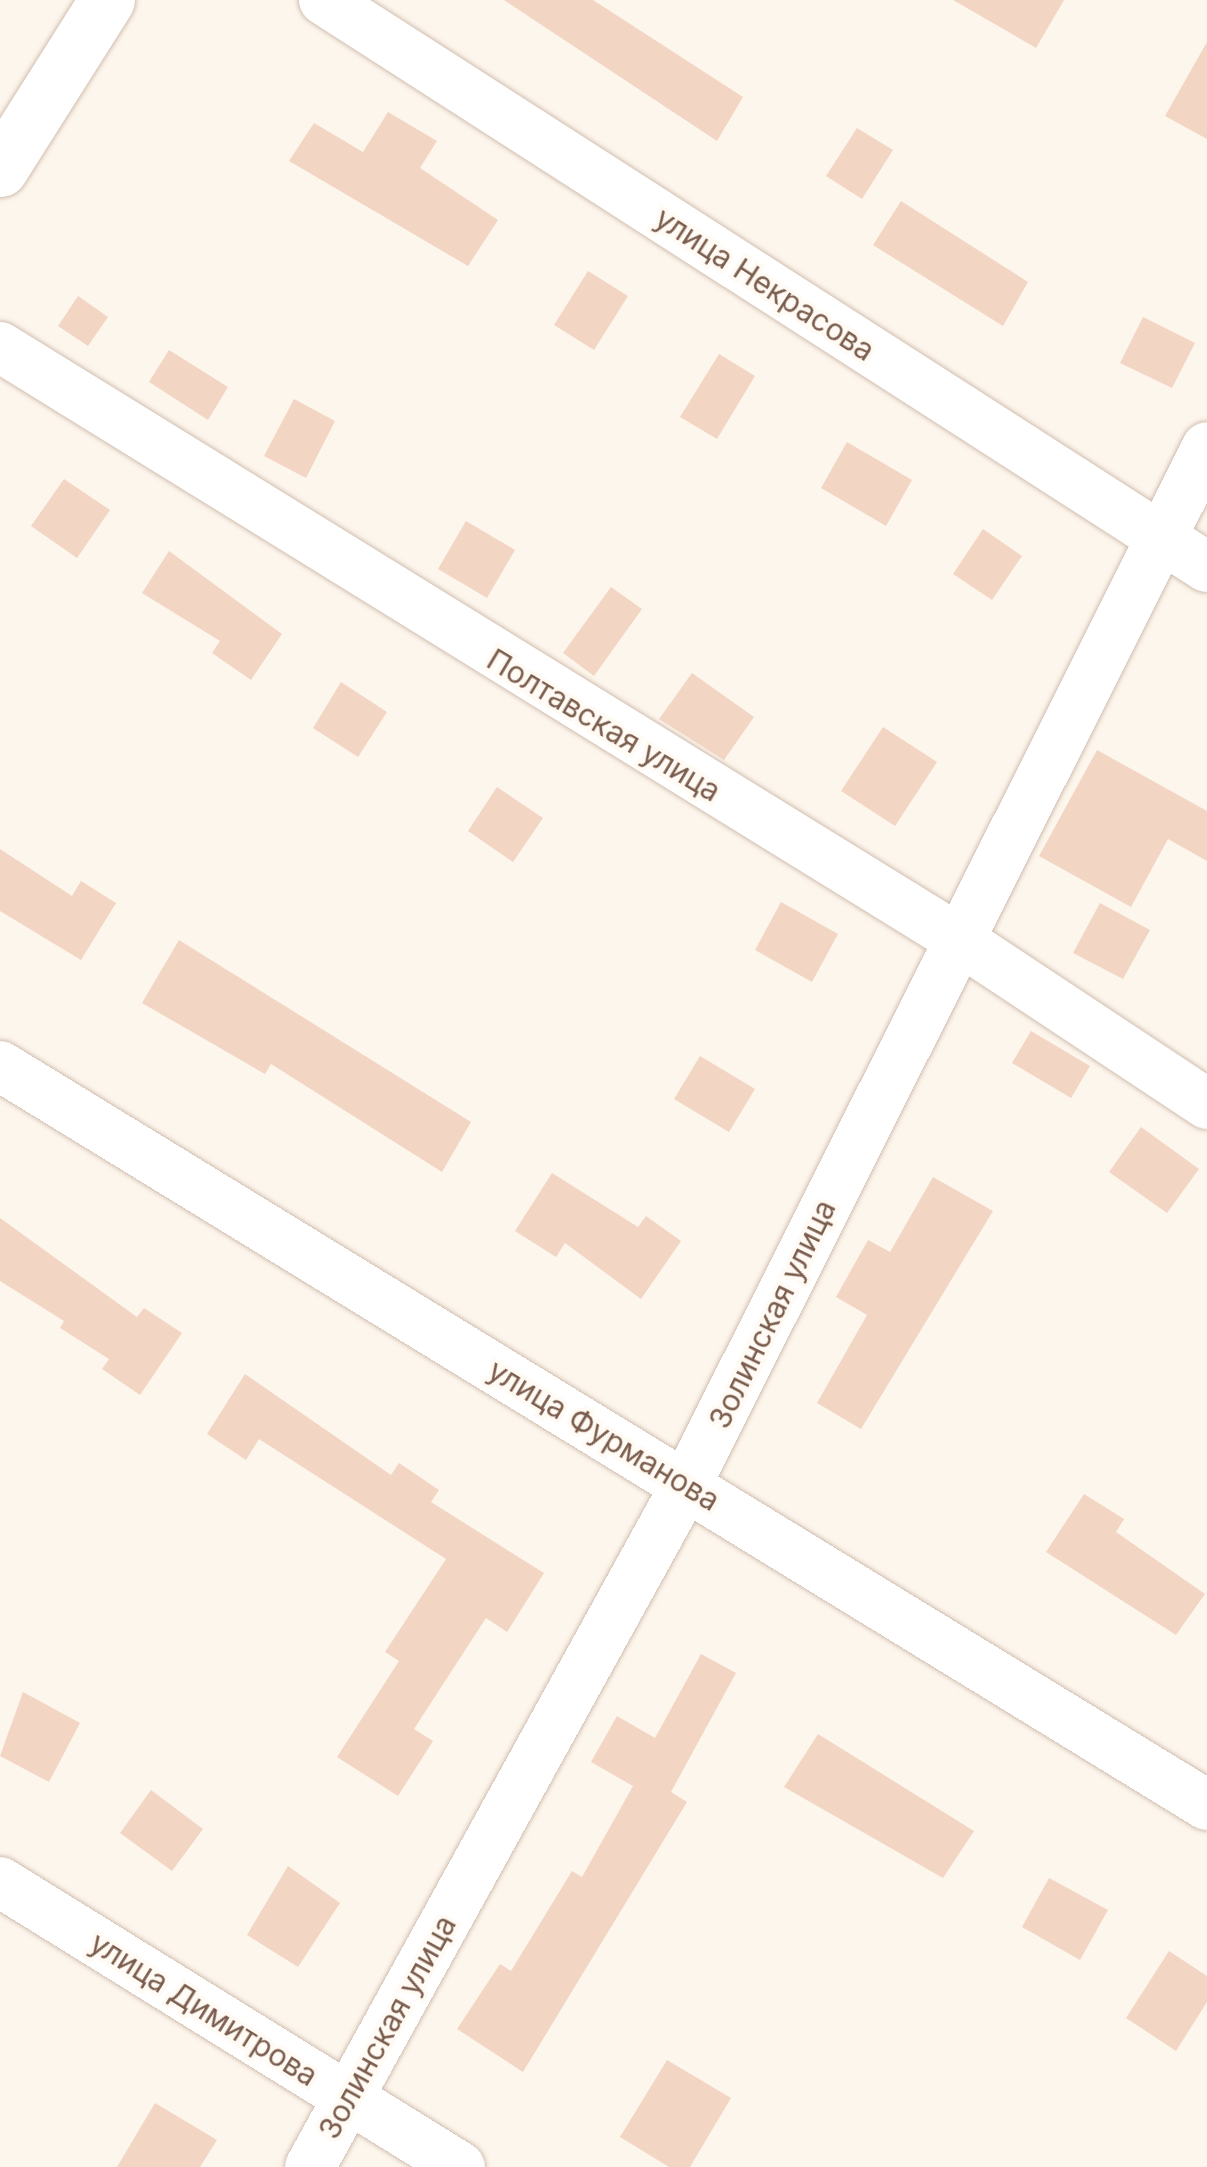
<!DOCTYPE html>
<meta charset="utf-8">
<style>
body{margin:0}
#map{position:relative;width:1207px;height:2167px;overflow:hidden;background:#fdf6ec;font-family:Inter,sans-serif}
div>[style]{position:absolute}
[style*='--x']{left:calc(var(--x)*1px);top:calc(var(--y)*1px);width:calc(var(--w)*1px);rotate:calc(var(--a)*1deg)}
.building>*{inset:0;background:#f3d5c3}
.roads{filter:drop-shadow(0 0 2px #d1beb0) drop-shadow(0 0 2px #d1beb0)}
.minor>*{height:50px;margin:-25px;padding:0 25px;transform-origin:25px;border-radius:25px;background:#fff}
.secondary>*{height:55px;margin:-27.5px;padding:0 27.5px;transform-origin:27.5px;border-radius:27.5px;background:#fff}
span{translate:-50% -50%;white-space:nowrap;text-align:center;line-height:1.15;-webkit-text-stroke:8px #fffaf3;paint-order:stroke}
.street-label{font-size:30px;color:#7a5c4d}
</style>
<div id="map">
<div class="building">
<i style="clip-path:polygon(504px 0,593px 0,743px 97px,717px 141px)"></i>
<i style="clip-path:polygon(953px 0,1064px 0,1036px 48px)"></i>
<i style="clip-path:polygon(1207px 42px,1207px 139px,1165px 116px)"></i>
<i style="clip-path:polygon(388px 112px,437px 141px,420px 168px,498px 220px,468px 266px,289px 161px,314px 123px,363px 152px)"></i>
<i style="clip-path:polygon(857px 128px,893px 150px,862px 199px,826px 176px)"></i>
<i style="clip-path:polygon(901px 201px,1028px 282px,1003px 326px,873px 245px)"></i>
<i style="clip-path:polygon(588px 271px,628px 296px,594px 350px,554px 325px)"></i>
<i style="clip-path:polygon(78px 296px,108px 317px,88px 346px,58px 326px)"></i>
<i style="clip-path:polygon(1143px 317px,1195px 343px,1172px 388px,1120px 363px)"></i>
<i style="clip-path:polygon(169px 350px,228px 387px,208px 420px,149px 382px)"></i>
<i style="clip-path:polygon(719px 354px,755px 376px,717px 439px,680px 417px)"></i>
<i style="clip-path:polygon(294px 399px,335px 421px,306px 478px,264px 456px)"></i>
<i style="clip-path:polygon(847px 442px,912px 480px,886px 526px,821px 488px)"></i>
<i style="clip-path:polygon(64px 479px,110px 510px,77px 558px,31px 526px)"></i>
<i style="clip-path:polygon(466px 521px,515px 550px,487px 598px,438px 569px)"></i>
<i style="clip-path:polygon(983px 529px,1022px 556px,992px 600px,953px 574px)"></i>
<i style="clip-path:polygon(169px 551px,282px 634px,251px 680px,212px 653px,220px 641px,142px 593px)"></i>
<i style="clip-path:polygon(611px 587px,642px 609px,594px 676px,563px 653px)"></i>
<i style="clip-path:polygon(692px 673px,754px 717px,724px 760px,659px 719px)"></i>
<i style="clip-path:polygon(341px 682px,387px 712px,358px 757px,313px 728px)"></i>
<i style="clip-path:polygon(883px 727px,937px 762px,895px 826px,841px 791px)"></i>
<i style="clip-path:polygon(1097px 750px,1207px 811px,1207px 861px,1168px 839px,1131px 907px,1039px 856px)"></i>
<i style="clip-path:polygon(497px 787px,543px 818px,513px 862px,468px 831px)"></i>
<i style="clip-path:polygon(0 849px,72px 896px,81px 881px,116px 903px,81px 960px,0 911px)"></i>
<i style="clip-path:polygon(781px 902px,838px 934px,812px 982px,755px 950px)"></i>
<i style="clip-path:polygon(1100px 903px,1150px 930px,1123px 979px,1073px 953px)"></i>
<i style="clip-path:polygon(179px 940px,471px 1122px,442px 1172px,271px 1064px,265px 1074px,142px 1003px)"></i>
<i style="clip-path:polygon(1031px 1031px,1090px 1066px,1071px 1098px,1012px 1063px)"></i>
<i style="clip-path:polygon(700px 1056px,755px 1089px,729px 1132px,674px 1099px)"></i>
<i style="clip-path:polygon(1141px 1127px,1199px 1169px,1167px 1213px,1109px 1172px)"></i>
<i style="clip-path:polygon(552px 1173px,638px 1227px,646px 1216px,681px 1241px,641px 1299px,565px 1243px,556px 1257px,515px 1231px)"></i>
<i style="clip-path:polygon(933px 1177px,993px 1211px,861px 1429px,817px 1403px,867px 1315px,836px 1297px,868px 1240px,890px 1252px)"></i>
<i style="clip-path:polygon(0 1218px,137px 1317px,144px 1308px,182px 1333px,140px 1395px,102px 1369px,109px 1359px,60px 1328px,64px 1321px,0 1281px)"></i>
<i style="clip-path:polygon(245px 1374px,391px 1475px,399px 1463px,439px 1490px,431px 1502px,544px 1573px,507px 1632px,486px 1618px,414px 1729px,433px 1741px,398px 1796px,337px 1757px,399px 1661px,385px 1652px,446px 1559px,259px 1439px,246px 1460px,207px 1434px)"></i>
<i style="clip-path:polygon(1084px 1494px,1124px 1519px,1116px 1532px,1205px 1594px,1176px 1635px,1046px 1552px)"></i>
<i style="clip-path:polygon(701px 1654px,736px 1673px,671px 1792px,687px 1802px,523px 2072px,457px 2029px,500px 1964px,511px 1971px,572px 1871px,582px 1877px,633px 1786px,591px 1762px,617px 1716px,655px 1738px)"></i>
<i style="clip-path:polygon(23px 1692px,80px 1723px,49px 1782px,0 1756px)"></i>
<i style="clip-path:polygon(818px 1734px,974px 1831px,943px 1878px,784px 1787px)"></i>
<i style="clip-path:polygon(151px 1790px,203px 1829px,172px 1871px,120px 1833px)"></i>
<i style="clip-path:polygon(288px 1866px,340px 1903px,298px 1967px,247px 1935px)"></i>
<i style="clip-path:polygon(1049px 1878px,1108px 1910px,1080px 1960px,1022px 1927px)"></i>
<i style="clip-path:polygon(1169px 1951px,1207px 1976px,1207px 2002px,1176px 2051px,1126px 2018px)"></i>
<i style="clip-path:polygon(667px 2060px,731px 2098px,690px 2167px,669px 2167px,620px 2137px)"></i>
<i style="clip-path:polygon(155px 2103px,217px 2140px,200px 2167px,117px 2167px)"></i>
</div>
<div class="roads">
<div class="minor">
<i style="--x:324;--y:0;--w:1049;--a:32.71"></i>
<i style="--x:0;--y:347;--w:1126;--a:31.71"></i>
<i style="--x:958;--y:939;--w:299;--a:33.5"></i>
<i style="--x:0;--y:1066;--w:1415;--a:31.48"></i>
<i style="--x:0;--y:1882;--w:541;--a:31.78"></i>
<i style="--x:310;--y:2167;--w:779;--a:-61.13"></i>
<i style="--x:686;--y:1485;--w:1161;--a:-63.35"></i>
</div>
<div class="secondary">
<i style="--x:0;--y:169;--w:200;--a:-57.7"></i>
</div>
</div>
<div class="street-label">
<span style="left:765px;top:284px;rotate:33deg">улица Некрасова</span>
<span style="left:604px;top:725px;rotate:31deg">Полтавская улица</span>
<span style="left:772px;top:1314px;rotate:-64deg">Золинская улица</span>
<span style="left:604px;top:1435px;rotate:31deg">улица Фурманова</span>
<span style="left:204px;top:2009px;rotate:32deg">улица Димитрова</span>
<span style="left:387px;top:2027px;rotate:-61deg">Золинская улица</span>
</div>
</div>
